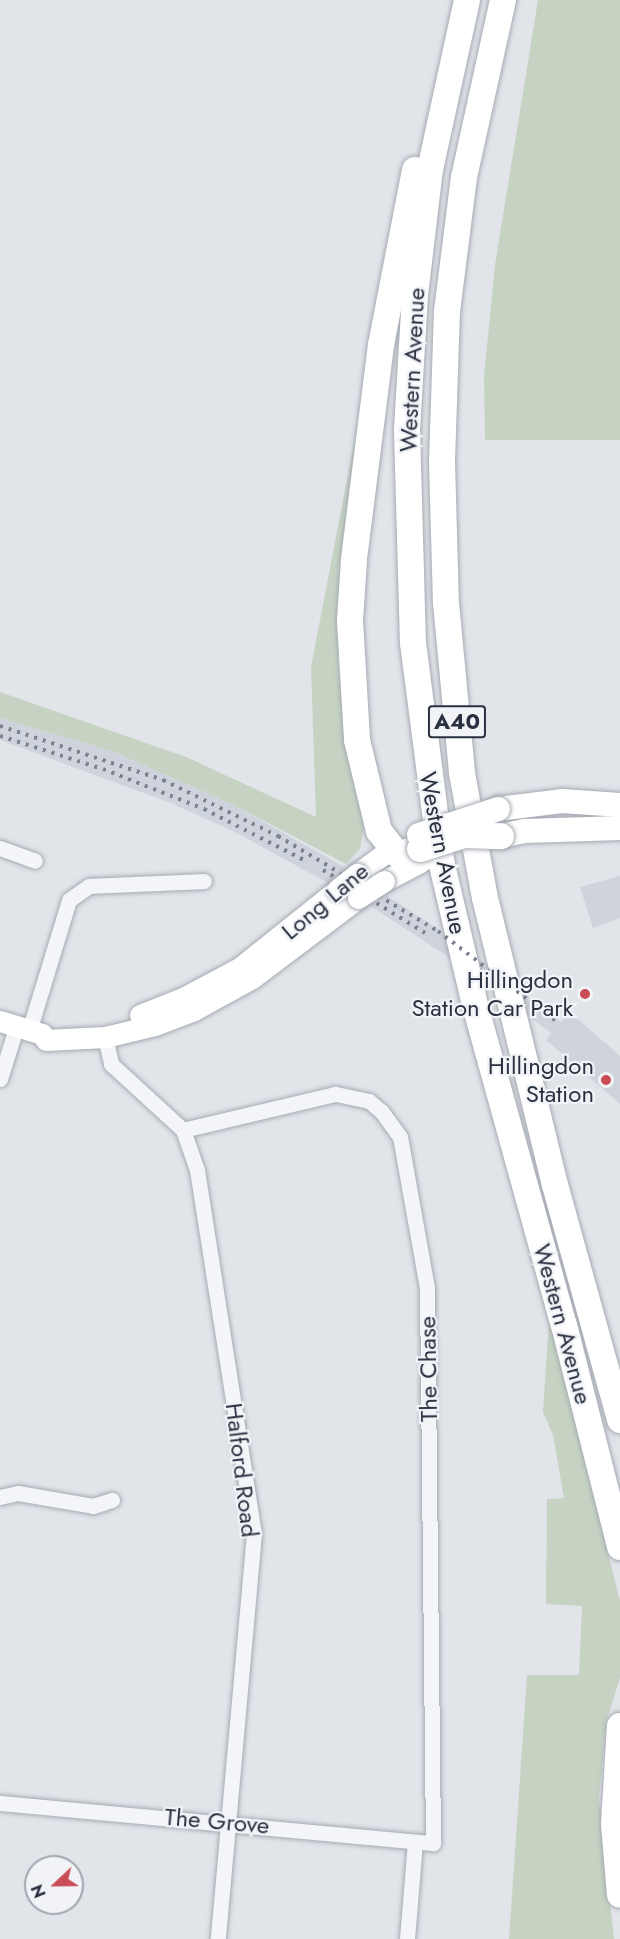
<!DOCTYPE html>
<style>
body{margin:0}
#map{position:relative;width:620px;height:1939px;overflow:hidden;background:#e1e4e9;font-family:Jost,sans-serif}
div>[style]{position:absolute}
[style*='--x']{left:calc(var(--x)*1px);top:calc(var(--y)*1px);width:calc(var(--w)*1px);rotate:calc(var(--a)*1deg)}
.built>*{inset:0;background:#cfd3db}
.green>*{inset:0;background:#c6d3c3}
.roads{filter:drop-shadow(0 0 2px #a6abb3) drop-shadow(0 0 2px #a6abb3)}
.minor>*{height:15px;margin:-7.5px;padding:0 7.5px;transform-origin:7.5px;border-radius:7.5px;background:#f4f5f8}
.secondary>*{height:21px;margin:-10.5px;padding:0 10.5px;transform-origin:10.5px;border-radius:10.5px;background:#fff}
.primary>*{height:24px;margin:-12px;padding:0 12px;transform-origin:12px;border-radius:12px;background:#fff}
.trunk>*{height:26px;margin:-13px;padding:0 13px;transform-origin:13px;border-radius:13px;background:#fff}
.rail>*{height:4px;margin-top:-2px;transform-origin:0;background:repeating-linear-gradient(90deg,#7b8292 0 3px,transparent 0 9px)}
.bridges{filter:drop-shadow(0 0 2px #a6abb3) drop-shadow(0 0 2px #a6abb3)}
.secondary-bridge>*{height:21px;margin:-10.5px;padding:0 10.5px;transform-origin:10.5px;border-radius:10.5px;background:#fff}
.primary-bridge>*{height:24px;margin:-12px;padding:0 12px;transform-origin:12px;border-radius:12px;background:#fff}
.trunk-bridge>*{height:26px;margin:-13px;padding:0 13px;transform-origin:13px;border-radius:13px;background:#fff}
.dots>*{width:16px;height:16px;translate:-50% -50%;box-sizing:border-box;border:3px solid #f1f3f7;border-radius:50%}
span{translate:-50% -50%;white-space:nowrap;text-align:center;line-height:1.15;-webkit-text-stroke:4.5px #f1f3f7;paint-order:stroke}
.shield-label span{padding:2px 4px;background:#f1f3f7;border:2px solid;border-radius:4px;-webkit-text-stroke-width:0}
.shield-label{font-size:22px;color:#2a3140;font-weight:700}
.street-label{font-size:24px;color:#2a3140}
.poi-label{font-size:24px;color:#2a3140}
.right{translate:-100% -50%;text-align:right}
.north{position:absolute;left:24px;top:1855px;width:60px;height:60px;box-sizing:border-box;background:#f1f3f7;border:2px solid #a1a5ae;border-radius:50%;rotate:248deg;font-size:16px;font-weight:700;line-height:24px;text-align:center;color:#2a3140}
.north::after{content:'';display:block;margin:auto;width:21px;height:27px;background:#c94c56;clip-path:polygon(50% 0,100% 100%,50% 72%,0 100%)}
</style>
<div id="map">
<div class="built">
<i style="clip-path:polygon(0 718px,112px 751px,234px 805px,339px 864px,453px 939px,561px 1022px,570px 1012px,620px 1056px,620px 1104px,546px 1040px,551px 1033px,444px 954px,372px 907px,233px 831px,171px 803px,0 740px)"></i>
<i style="clip-path:polygon(620px 876px,620px 918px,593px 928px,580px 887px)"></i>
</div>
<div class="green">
<i style="clip-path:polygon(538px 0,620px 0,620px 440px,485px 440px,484px 376px,495px 265px)"></i>
<i style="clip-path:polygon(374px 339px,343px 560px,338px 664px,350px 768px,364px 826px,360px 849px,346px 864px,234px 805px,112px 751px,0 718px,0 692px,186px 757px,316px 817px,311px 667px)"></i>
<i style="clip-path:polygon(549px 1319px,620px 1601px,620px 1678px,606px 1722px,599px 1798px,614px 1939px,509px 1939px,527px 1675px,579px 1675px,582px 1606px,546px 1604px,547px 1499px,564px 1498px,553px 1435px,543px 1412px)"></i>
</div>
<div class="roads">
<div class="minor">
<i style="--x:0;--y:848;--w:37;--a:20"></i>
<i style="--x:29;--y:1031;--w:137;--a:-73"></i>
<i style="--x:69;--y:900;--w:24;--a:-35"></i>
<i style="--x:89;--y:886;--w:115;--a:-2.5"></i>
<i style="--x:105;--y:1037;--w:28;--a:77"></i>
<i style="--x:111;--y:1064;--w:98;--a:42.5"></i>
<i style="--x:183;--y:1130;--w:42;--a:70.7"></i>
<i style="--x:197;--y:1170;--w:367;--a:81.1"></i>
<i style="--x:254;--y:1533;--w:408;--a:95.1"></i>
<i style="--x:0;--y:1079;--w:53;--a:-72.6"></i>
<i style="--x:0;--y:1497;--w:18;--a:-13"></i>
<i style="--x:18;--y:1493;--w:76;--a:9.8"></i>
<i style="--x:93;--y:1506;--w:20;--a:-18"></i>
<i style="--x:0;--y:1803;--w:435;--a:5.3"></i>
<i style="--x:433;--y:1843;--w:555;--a:-90.62"></i>
<i style="--x:427;--y:1288;--w:153;--a:-100.1"></i>
<i style="--x:400;--y:1137;--w:31;--a:-126"></i>
<i style="--x:382;--y:1112;--w:17;--a:-140"></i>
<i style="--x:369;--y:1101;--w:35;--a:-168"></i>
<i style="--x:335;--y:1094;--w:156;--a:166.7"></i>
<i style="--x:407;--y:1939;--w:97;--a:-85.3"></i>
</div>
<div class="secondary">
<i style="--x:357;--y:874;--w:42;--a:-36.3"></i>
<i style="--x:384;--y:881;--w:41;--a:-27.8"></i>
<i style="--x:140;--y:1015;--w:46;--a:-21.6"></i>
<i style="--x:183;--y:998;--w:66;--a:-28.1"></i>
<i style="--x:241;--y:967;--w:123;--a:-38.7"></i>
<i style="--x:0;--y:1021;--w:44;--a:17.2"></i>
<i style="--x:42;--y:1034;--w:7;--a:56"></i>
<i style="--x:46;--y:1040;--w:59;--a:-2.9"></i>
<i style="--x:105;--y:1037;--w:51;--a:-13.5"></i>
<i style="--x:155;--y:1025;--w:40;--a:-21"></i>
<i style="--x:192;--y:1011;--w:68;--a:-28.8"></i>
<i style="--x:252;--y:978;--w:133;--a:-37"></i>
</div>
<div class="primary">
<i style="--x:498;--y:809;--w:64;--a:-7.1"></i>
<i style="--x:562;--y:801;--w:58;--a:3.9"></i>
<i style="--x:501;--y:836;--w:25;--a:-12"></i>
<i style="--x:525;--y:831;--w:95;--a:-1.8"></i>
</div>
<div class="trunk">
<i style="--x:467;--y:0;--w:173;--a:102.3"></i>
<i style="--x:430;--y:169;--w:127;--a:96.8"></i>
<i style="--x:415;--y:295;--w:135;--a:93.4"></i>
<i style="--x:407;--y:430;--w:213;--a:88.4"></i>
<i style="--x:413;--y:643;--w:224;--a:82.6"></i>
<i style="--x:442;--y:865;--w:144;--a:76.7"></i>
<i style="--x:475;--y:1005;--w:332;--a:74.5"></i>
<i style="--x:564;--y:1325;--w:229;--a:75.8"></i>
<i style="--x:503;--y:0;--w:181;--a:102.4"></i>
<i style="--x:464;--y:177;--w:135;--a:97.2"></i>
<i style="--x:447;--y:311;--w:151;--a:91.9"></i>
<i style="--x:442;--y:462;--w:141;--a:88.4"></i>
<i style="--x:446;--y:603;--w:171;--a:84.6"></i>
<i style="--x:462;--y:773;--w:127;--a:79.6"></i>
<i style="--x:485;--y:898;--w:295;--a:76.3"></i>
<i style="--x:555;--y:1185;--w:244;--a:74.5"></i>
<i style="--x:415;--y:170;--w:178;--a:101"></i>
<i style="--x:381;--y:345;--w:217;--a:97.2"></i>
<i style="--x:354;--y:560;--w:61;--a:93.8"></i>
<i style="--x:350;--y:621;--w:119;--a:86.6"></i>
<i style="--x:357;--y:740;--w:94;--a:76.4"></i>
<i style="--x:379;--y:831;--w:29;--a:52"></i>
<i style="--x:397;--y:854;--w:24;--a:-12"></i>
<i style="--x:620;--y:1726;--w:98;--a:93.5"></i>
<i style="--x:614;--y:1824;--w:71;--a:85.2"></i>
</div>
</div>
<div class="rail">
<i style="--x:0;--y:726;--w:172;--a:18.3"></i>
<i style="--x:163;--y:780;--w:128;--a:26"></i>
<i style="--x:278;--y:836;--w:186;--a:30.7"></i>
<i style="--x:438;--y:931;--w:153;--a:37.3"></i>
<i style="--x:0;--y:736;--w:108;--a:17.8"></i>
<i style="--x:103;--y:769;--w:109;--a:21.6"></i>
<i style="--x:204;--y:809;--w:112;--a:27"></i>
<i style="--x:323;--y:870;--w:120;--a:31.7"></i>
</div>
<div class="bridges">
<div class="secondary-bridge">
<i style="--x:337;--y:890;--w:26;--a:-39"></i>
<i style="--x:358;--y:898;--w:31;--a:-33"></i>
</div>
<div class="primary-bridge">
<i style="--x:419;--y:835;--w:83;--a:-18.2"></i>
</div>
<div class="trunk-bridge">
<i style="--x:420;--y:849;--w:46;--a:-17.7"></i>
<i style="--x:464;--y:835;--w:37;--a:2"></i>
</div>
</div>
<div class="dots">
<i style="left:585px;top:994px;background:#c94c56"></i>
<i style="left:606px;top:1080px;background:#c94c56"></i>
</div>
<div class="shield-label">
<span style="left:457px;top:722px">A40</span>
</div>
<div class="street-label">
<span style="left:412px;top:370px;rotate:-87deg">Western Avenue</span>
<span style="left:443px;top:853px;rotate:79deg">Western Avenue</span>
<span style="left:325px;top:901px;rotate:-40deg">Long Lane</span>
<span style="left:563px;top:1324px;rotate:75deg">Western Avenue</span>
<span style="left:428px;top:1369px;rotate:-91deg">The Chase</span>
<span style="left:242px;top:1470px;rotate:83deg">Halford Road</span>
<span style="left:217px;top:1821px;rotate:5deg">The Grove</span>
</div>
<div class="poi-label">
<span class="right" style="left:573px;top:994px">Hillingdon<br>Station Car Park</span>
<span class="right" style="left:594px;top:1080px">Hillingdon<br>Station</span>
</div>
<div class="north">N</div>
</div>
